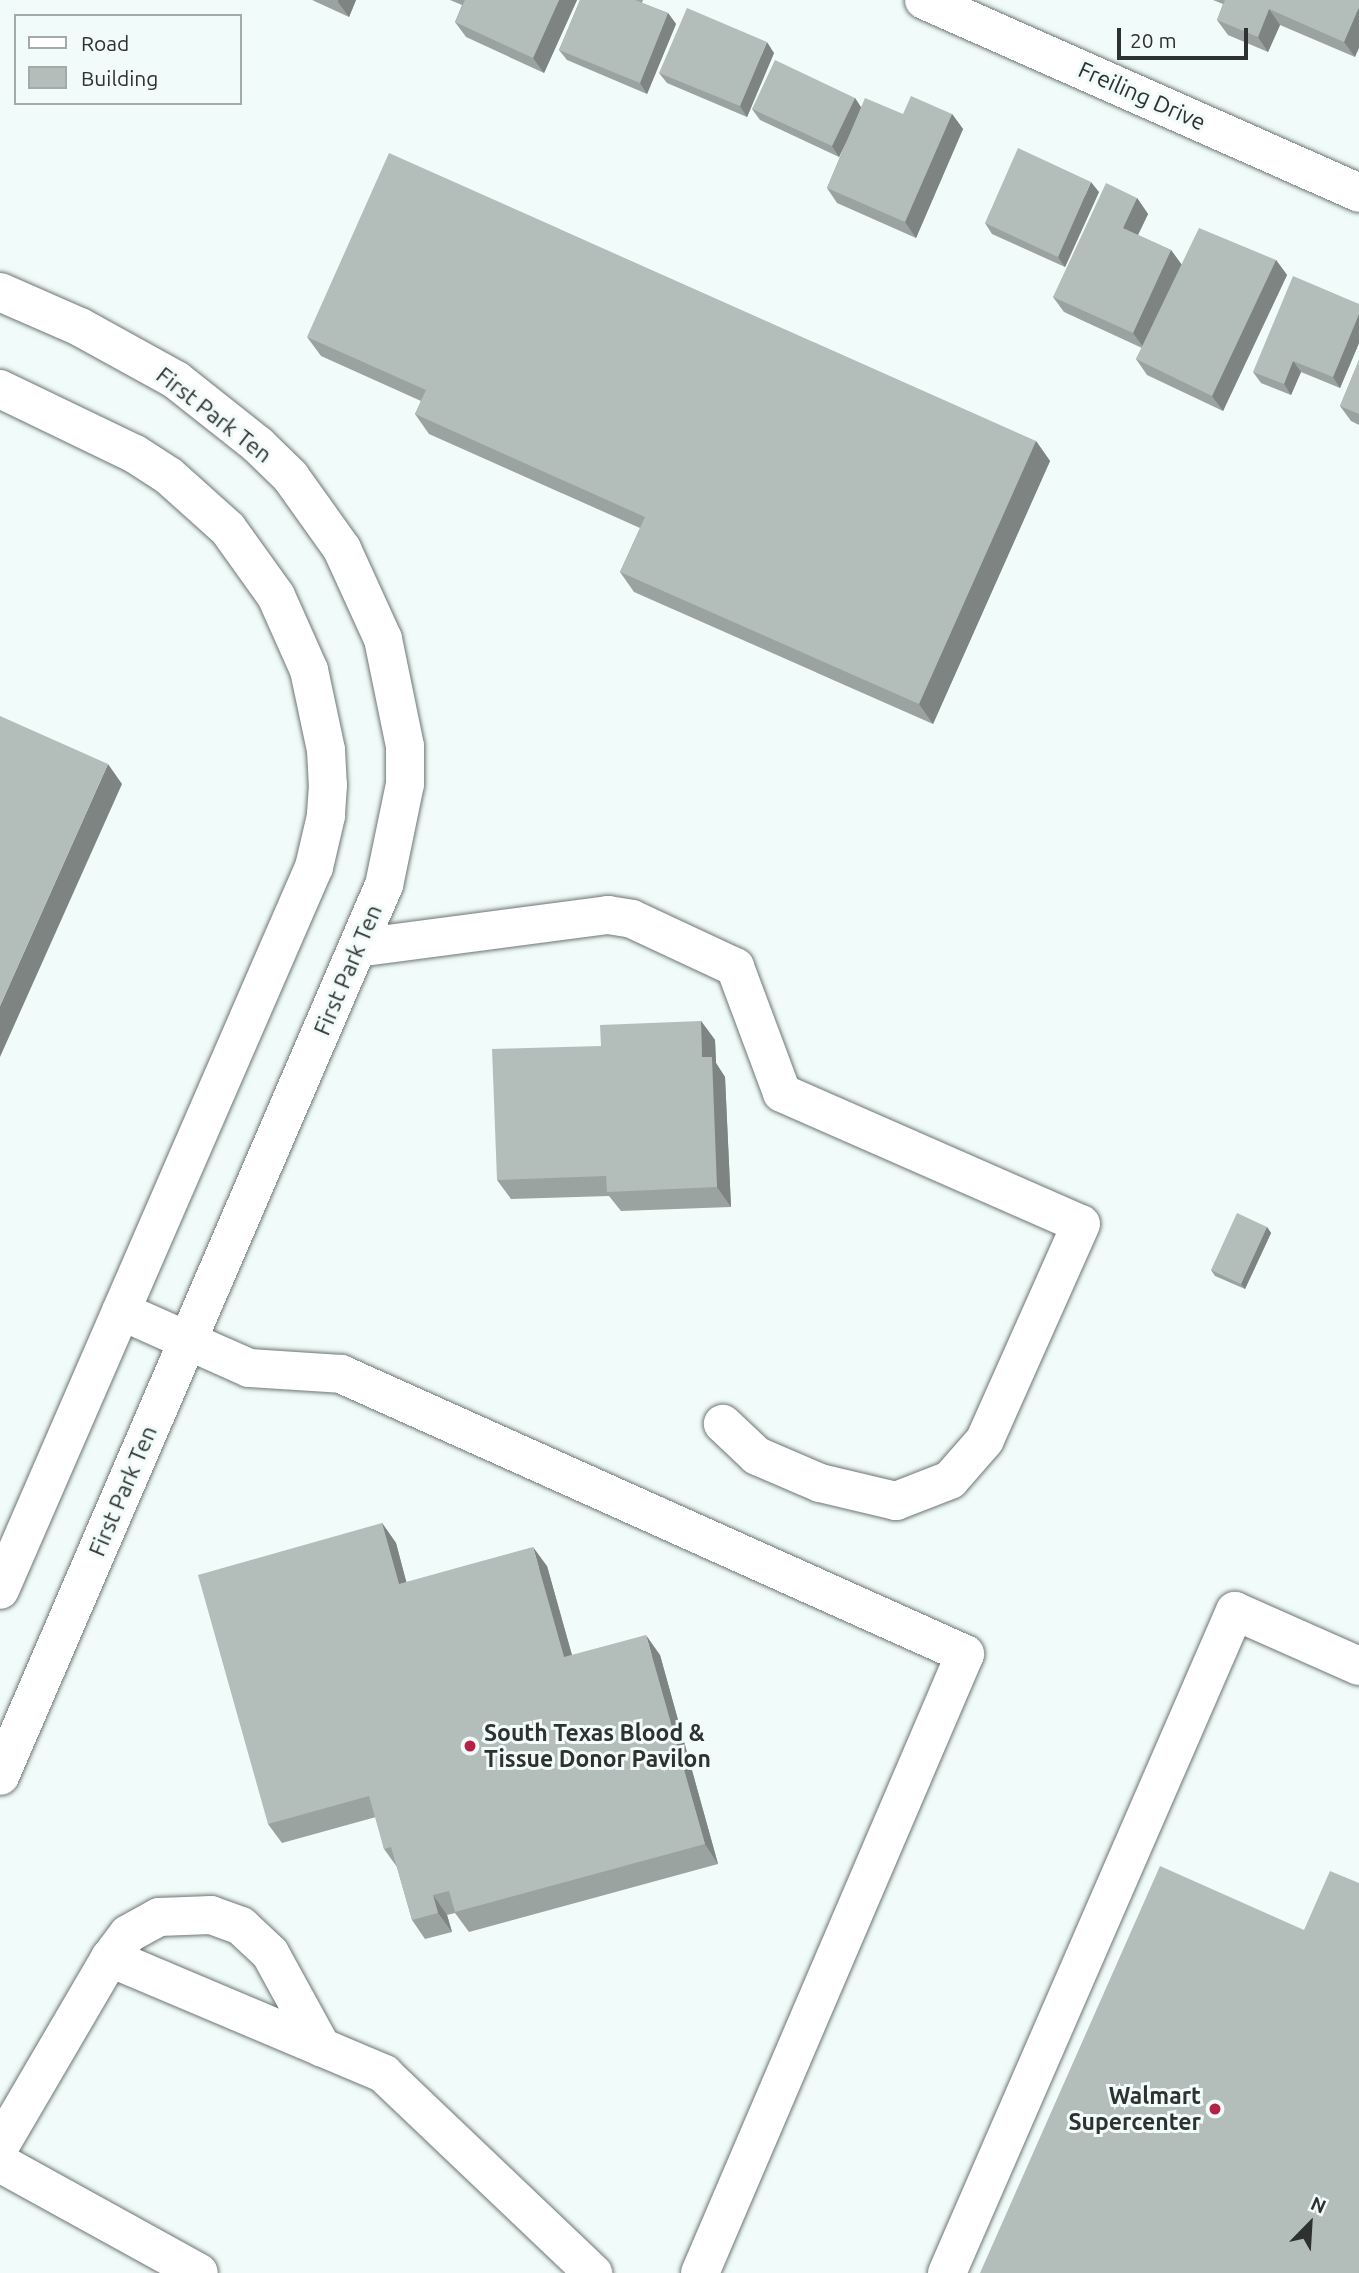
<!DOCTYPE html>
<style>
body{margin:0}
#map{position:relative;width:1359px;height:2273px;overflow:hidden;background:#f1fbf9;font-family:Ubuntu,sans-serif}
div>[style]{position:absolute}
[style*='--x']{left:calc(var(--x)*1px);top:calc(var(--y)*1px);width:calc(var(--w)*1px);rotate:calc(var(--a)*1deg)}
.roads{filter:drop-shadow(0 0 2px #6d7673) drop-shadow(0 0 2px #6d7673)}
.minor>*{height:38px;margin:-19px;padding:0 19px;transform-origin:19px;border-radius:19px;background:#fff}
.wall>*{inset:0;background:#9aa3a0}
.shaded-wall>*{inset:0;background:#7d8482}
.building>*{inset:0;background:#b3bdba}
.dots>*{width:19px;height:19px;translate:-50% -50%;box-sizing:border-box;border:4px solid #f1fbf9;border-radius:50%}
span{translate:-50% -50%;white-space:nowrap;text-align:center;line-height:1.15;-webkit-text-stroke:6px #f1fbf9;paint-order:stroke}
.street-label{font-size:23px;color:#2d3130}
.poi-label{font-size:23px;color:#2d3130;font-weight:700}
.left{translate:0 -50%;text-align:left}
.right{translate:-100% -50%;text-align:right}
.legend{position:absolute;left:14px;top:14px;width:228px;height:91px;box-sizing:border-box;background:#f1fbf9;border:2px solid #a3aaa9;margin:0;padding:9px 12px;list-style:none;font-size:21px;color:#2d3130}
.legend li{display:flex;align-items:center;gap:14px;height:35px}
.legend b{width:35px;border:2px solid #a3aaa9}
.north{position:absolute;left:1275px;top:2189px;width:70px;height:70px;-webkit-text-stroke:5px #f1fbf9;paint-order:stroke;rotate:24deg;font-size:19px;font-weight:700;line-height:28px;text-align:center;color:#2d3130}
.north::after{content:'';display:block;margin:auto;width:24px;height:32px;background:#2d3130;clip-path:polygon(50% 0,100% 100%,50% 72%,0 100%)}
.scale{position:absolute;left:1117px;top:28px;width:131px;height:32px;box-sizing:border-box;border:4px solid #2d3130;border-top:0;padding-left:9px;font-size:21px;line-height:24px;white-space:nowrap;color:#2d3130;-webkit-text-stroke:5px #f1fbf9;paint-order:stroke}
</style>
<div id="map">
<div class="roads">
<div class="minor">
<i style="--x:924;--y:0;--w:476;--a:23.9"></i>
<i style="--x:0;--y:292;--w:87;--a:23.6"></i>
<i style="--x:80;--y:327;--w:110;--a:28.9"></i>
<i style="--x:176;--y:380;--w:105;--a:38.4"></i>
<i style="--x:258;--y:445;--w:45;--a:44.1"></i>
<i style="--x:290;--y:476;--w:90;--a:54.5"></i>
<i style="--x:342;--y:549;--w:99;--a:65.5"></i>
<i style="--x:383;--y:639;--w:109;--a:78.4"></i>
<i style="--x:405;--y:746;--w:38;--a:90"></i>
<i style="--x:405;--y:784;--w:103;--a:101.7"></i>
<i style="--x:384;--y:885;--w:970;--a:113.31"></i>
<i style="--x:0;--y:389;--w:150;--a:25.7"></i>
<i style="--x:135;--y:454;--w:40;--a:32.9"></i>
<i style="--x:169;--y:476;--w:79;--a:41.9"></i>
<i style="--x:228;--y:529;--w:82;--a:54.4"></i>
<i style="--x:276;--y:596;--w:81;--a:66"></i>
<i style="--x:309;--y:670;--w:82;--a:78"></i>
<i style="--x:326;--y:750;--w:35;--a:87"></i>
<i style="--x:328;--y:785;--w:31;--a:94"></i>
<i style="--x:326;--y:816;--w:52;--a:103.2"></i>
<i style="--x:314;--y:867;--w:788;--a:113.48"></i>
<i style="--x:357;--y:948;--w:253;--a:-7.5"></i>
<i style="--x:608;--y:915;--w:24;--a:9"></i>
<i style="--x:632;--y:919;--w:114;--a:25"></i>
<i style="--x:735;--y:967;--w:134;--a:69.5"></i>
<i style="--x:782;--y:1093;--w:326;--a:23.7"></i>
<i style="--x:1081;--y:1224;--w:236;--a:114"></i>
<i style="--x:985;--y:1440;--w:53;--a:131.2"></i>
<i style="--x:950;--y:1480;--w:58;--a:158.7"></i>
<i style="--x:896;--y:1501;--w:78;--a:-166.7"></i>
<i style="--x:820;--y:1483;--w:69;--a:-156.8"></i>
<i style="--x:757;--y:1456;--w:47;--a:-136.7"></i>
<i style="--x:121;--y:1311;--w:140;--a:24"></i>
<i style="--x:249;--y:1368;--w:92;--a:3.7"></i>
<i style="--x:341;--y:1374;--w:684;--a:24.17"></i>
<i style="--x:965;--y:1654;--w:673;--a:113.18"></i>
<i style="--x:110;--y:1958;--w:298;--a:22.9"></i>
<i style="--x:384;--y:2074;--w:289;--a:43.6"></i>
<i style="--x:0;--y:2146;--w:218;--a:-59.7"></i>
<i style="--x:110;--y:1958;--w:30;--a:-53"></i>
<i style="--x:128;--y:1934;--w:35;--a:-29"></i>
<i style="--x:159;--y:1917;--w:52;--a:-2.2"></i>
<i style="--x:211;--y:1915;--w:32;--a:20"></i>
<i style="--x:241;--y:1926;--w:40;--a:43"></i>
<i style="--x:270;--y:1953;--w:108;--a:61.3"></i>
<i style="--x:0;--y:2163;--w:227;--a:28.9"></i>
<i style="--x:947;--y:2273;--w:722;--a:-66.49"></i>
<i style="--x:1235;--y:1611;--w:136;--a:23.9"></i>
</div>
</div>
<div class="wall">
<i style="clip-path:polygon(312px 0,356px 0,349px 17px)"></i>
<i style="clip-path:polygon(450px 0,577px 0,544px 73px,466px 37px,455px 22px,462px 5px)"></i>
<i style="clip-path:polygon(580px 0,643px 0,642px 3px,668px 13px,676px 24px,647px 94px,567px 60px,559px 50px)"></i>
<i style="clip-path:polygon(1213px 0,1359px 0,1355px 57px,1280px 25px,1268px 52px,1228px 35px,1217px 20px,1223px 4px)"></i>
<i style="clip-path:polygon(774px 53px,747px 117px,667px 83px,659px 73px)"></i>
<i style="clip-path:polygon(855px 98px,861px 107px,903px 114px,952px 114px,963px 129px,916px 238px,837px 203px,827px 188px,847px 140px,839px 157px,760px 120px,752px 109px)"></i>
<i style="clip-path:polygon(1099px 192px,1065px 267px,992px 234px,985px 223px)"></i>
<i style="clip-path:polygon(1137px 198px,1148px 214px,1138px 235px,1171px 250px,1181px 264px,1276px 260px,1287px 275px,1223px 411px,1147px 375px,1136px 359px,1142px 348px,1064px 312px,1053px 297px)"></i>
<i style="clip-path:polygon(1359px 304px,1359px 343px,1340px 388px,1301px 372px,1291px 395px,1261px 383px,1253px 372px)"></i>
<i style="clip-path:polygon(307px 337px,1036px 441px,1050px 461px,933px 724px,634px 592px,620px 572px,640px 528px,429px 434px,415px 414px,421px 401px,321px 356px)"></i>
<i style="clip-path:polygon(1359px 360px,1359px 425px,1351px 421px,1340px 406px)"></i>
<i style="clip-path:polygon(701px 1021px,715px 1040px,716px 1063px,725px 1077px,731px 1207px,621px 1211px,609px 1196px,511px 1199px,497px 1180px,601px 1046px)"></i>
<i style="clip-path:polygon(1267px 1227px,1271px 1233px,1245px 1289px,1215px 1276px,1211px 1270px)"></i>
<i style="clip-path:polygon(382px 1523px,396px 1543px,406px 1582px,547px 1566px,572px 1655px,660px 1655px,718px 1864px,469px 1932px,455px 1913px,447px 1915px,452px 1932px,425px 1939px,412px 1920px,397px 1867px,384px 1849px,376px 1817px,282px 1843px,268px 1824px)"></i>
</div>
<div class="shaded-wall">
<i style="clip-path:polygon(338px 0,356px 0,349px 17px,338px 2px)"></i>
<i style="clip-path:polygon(559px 0,577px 0,544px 73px,533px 58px)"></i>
<i style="clip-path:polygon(1359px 7px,1359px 48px,1355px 57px,1344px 42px)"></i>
<i style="clip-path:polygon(1269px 9px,1280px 25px,1268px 52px,1258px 37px)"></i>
<i style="clip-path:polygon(668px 13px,676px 24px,647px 94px,640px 83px)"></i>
<i style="clip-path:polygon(767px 42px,774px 53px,747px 117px,740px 106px)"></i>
<i style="clip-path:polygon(855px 98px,862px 109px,839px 157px,832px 146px)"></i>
<i style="clip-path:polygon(952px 114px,963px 129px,916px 238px,905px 222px)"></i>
<i style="clip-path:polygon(1091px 182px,1099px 192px,1065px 267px,1058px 257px)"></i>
<i style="clip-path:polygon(1137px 198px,1148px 214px,1134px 243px,1123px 228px)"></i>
<i style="clip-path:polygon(1171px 250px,1182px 265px,1144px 348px,1133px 333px)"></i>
<i style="clip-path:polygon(1276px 260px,1287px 275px,1223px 411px,1212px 396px)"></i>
<i style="clip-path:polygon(1359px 314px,1359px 343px,1340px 388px,1333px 377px)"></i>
<i style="clip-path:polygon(1293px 361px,1301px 372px,1291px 395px,1284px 384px)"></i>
<i style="clip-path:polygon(1036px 441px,1050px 461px,933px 724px,919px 704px)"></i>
<i style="clip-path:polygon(108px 764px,122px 784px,0 1057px,0 1006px)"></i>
<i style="clip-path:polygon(701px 1021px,715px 1040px,716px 1063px,725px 1077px,731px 1207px,717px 1187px,702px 1057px)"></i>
<i style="clip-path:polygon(1267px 1227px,1271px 1233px,1245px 1289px,1241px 1284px)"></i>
<i style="clip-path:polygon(382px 1523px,396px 1543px,412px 1603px,399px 1584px)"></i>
<i style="clip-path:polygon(533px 1547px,547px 1566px,578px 1677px,564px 1657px)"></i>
<i style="clip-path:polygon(646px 1635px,660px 1655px,718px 1864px,705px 1844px)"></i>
<i style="clip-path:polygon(433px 1895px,447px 1915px,452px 1932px,438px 1913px)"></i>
</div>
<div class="building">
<i style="clip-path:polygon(465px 0,559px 0,533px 58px,455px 22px)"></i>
<i style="clip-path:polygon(580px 0,635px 0,668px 13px,640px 83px,559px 50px)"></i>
<i style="clip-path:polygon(1225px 0,1359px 0,1359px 7px,1344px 42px,1269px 9px,1258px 37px,1217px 20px)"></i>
<i style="clip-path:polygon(687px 8px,767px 42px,740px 106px,659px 73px)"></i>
<i style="clip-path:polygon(775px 60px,855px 98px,832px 146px,752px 109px)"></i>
<i style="clip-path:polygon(911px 96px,952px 114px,905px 222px,827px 188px,865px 98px,903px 114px)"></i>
<i style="clip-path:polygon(1018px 148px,1091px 182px,1058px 257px,985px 223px)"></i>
<i style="clip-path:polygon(389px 153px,1036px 441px,919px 704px,620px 572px,645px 517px,415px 414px,426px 390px,307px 337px)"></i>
<i style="clip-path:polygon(1106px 183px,1137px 198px,1123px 228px,1171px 250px,1133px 333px,1053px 297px)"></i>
<i style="clip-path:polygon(1199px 228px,1276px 260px,1212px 396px,1136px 359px)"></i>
<i style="clip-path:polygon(1293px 276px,1359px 304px,1359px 314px,1333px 377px,1293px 361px,1284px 384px,1253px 372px)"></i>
<i style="clip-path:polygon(1359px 360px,1359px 414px,1340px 406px)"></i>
<i style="clip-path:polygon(0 716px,108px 764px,0 1006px)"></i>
<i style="clip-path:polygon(701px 1021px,702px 1057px,712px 1057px,717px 1187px,607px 1192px,606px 1176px,497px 1180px,492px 1049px,601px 1046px,600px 1025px)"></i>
<i style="clip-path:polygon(1237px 1213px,1267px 1227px,1241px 1284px,1211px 1270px)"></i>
<i style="clip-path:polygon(382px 1523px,399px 1584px,533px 1547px,564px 1657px,646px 1635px,705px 1844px,455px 1912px,449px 1891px,433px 1895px,438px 1913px,412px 1920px,391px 1847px,384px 1849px,369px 1796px,268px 1824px,198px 1575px)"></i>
<i style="clip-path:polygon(1160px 1866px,1304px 1930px,1330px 1871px,1359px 1883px,1359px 2273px,980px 2273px)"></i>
</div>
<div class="dots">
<i style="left:470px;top:1746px;background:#b42247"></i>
<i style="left:1215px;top:2109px;background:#b42247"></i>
</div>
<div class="street-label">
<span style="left:1142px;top:96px;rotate:24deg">Freiling Drive</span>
<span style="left:214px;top:415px;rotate:38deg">First Park Ten</span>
<span style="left:348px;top:970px;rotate:-67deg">First Park Ten</span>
<span style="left:123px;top:1491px;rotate:-67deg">First Park Ten</span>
</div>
<div class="poi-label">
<span class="left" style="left:484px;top:1746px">South Texas Blood &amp;<br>Tissue Donor Pavilon</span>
<span class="right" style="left:1201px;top:2109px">Walmart<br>Supercenter</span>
</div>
<ul class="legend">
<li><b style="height:9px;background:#fff"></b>Road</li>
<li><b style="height:19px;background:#b3bdba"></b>Building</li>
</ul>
<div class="north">N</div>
<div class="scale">20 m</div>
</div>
